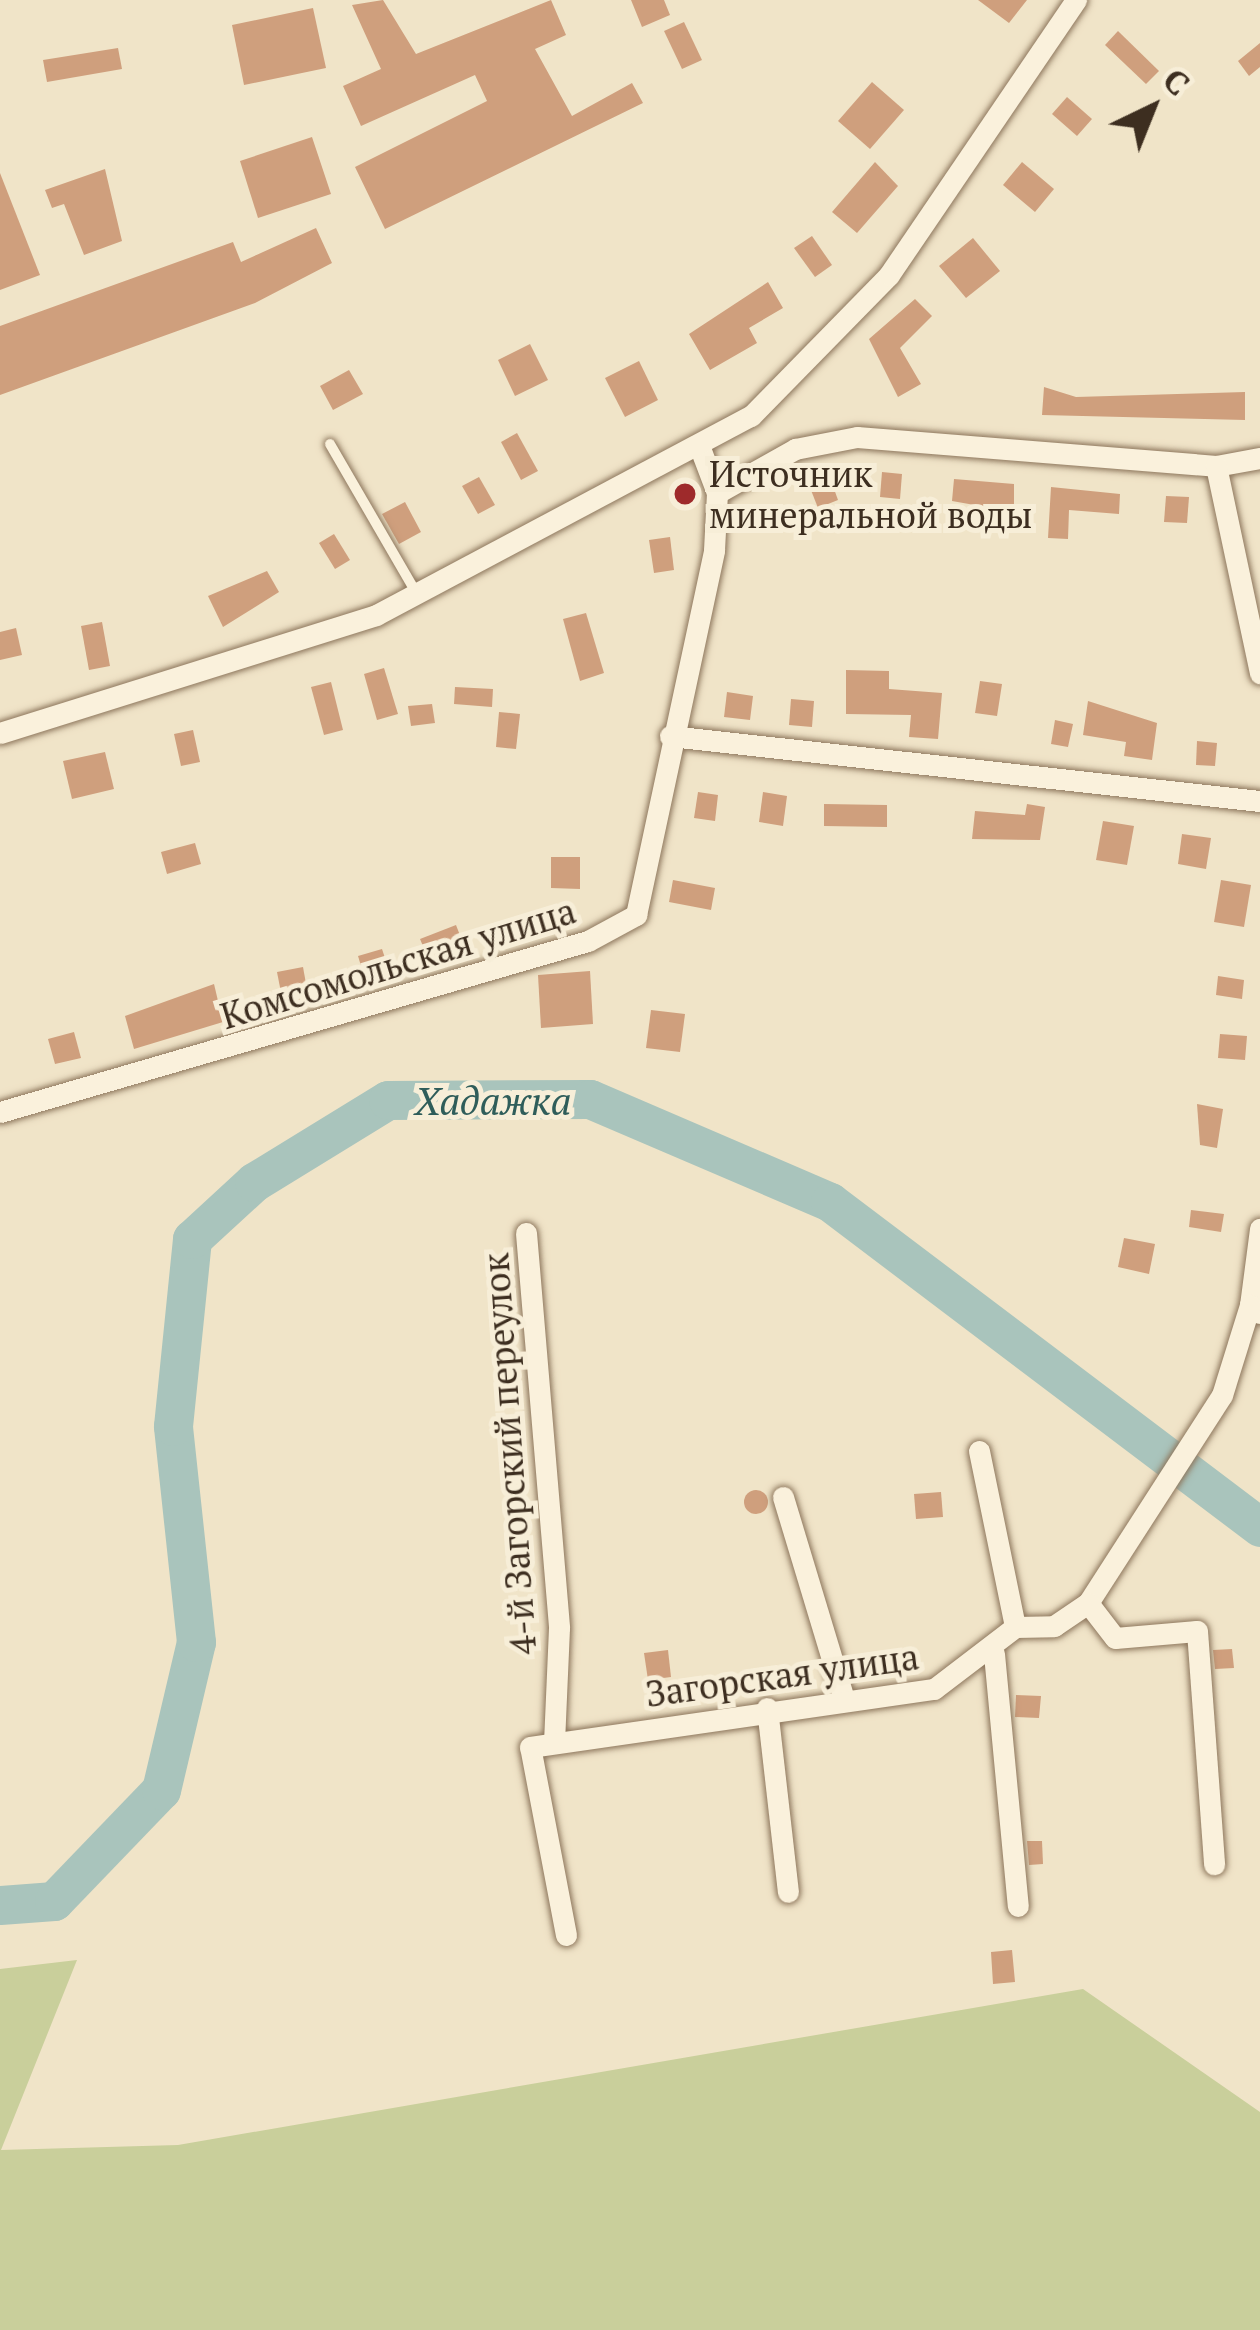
<!DOCTYPE html>
<meta charset="utf-8">
<style>
body{margin:0}
#map{position:relative;width:1260px;height:2330px;overflow:hidden;background:#f0e4c8;font-family:"PT Serif",serif}
div>[style]{position:absolute}
[style*='--x']{left:calc(var(--x)*1px);top:calc(var(--y)*1px);width:calc(var(--w)*1px);rotate:calc(var(--a)*1deg)}
.green>*{inset:0;background:#c9cf9b}
.river>*{height:39px;margin:-19.5px;padding:0 19.5px;transform-origin:19.5px;border-radius:19.5px;background:#a9c4bc}
.building>*{inset:0;background:#cf9f7d}
.round{border-radius:50%}
.roads{filter:drop-shadow(0 0 3px #8d765c) drop-shadow(0 0 3px #8d765c)}
.lane>*{height:10px;margin:-5px;padding:0 5px;transform-origin:5px;border-radius:5px;background:#faf1dc}
.street>*{height:21px;margin:-10.5px;padding:0 10.5px;transform-origin:10.5px;border-radius:10.5px;background:#faf1dc}
.dots>*{width:33px;height:33px;translate:-50% -50%;box-sizing:border-box;border:6px solid #f7eed8;border-radius:50%}
span{translate:-50% -50%;white-space:nowrap;text-align:center;line-height:1.15;-webkit-text-stroke:10px #f7eed8;paint-order:stroke}
.poi-label{font-size:36px;color:#3d2e20}
.left{translate:0 -50%;text-align:left}
.street-label{font-size:36px;color:#3d2e20}
.water-label{font-size:39px;color:#2f5d5a;font-style:italic}
.north{position:absolute;left:1092px;top:48px;width:120px;height:120px;-webkit-text-stroke:9px #f7eed8;paint-order:stroke;rotate:43deg;font-size:33px;font-weight:700;line-height:48px;text-align:center;color:#3d2e20}
.north::after{content:'';display:block;margin:auto;width:42px;height:54px;background:#3d2e20;clip-path:polygon(50% 0,100% 100%,50% 72%,0 100%)}
</style>
<div id="map">
<div class="green">
<i style="clip-path:polygon(77px 1960px,1px 2150px,178px 2145px,1083px 1989px,1260px 2112px,1260px 2330px,0 2330px,0 1969px)"></i>
</div>
<div class="river">
<i style="--x:0;--y:1905;--w:54;--a:-4.2"></i>
<i style="--x:54;--y:1901;--w:154;--a:-46.1"></i>
<i style="--x:161;--y:1790;--w:152;--a:-76.7"></i>
<i style="--x:196;--y:1642;--w:217;--a:-96.1"></i>
<i style="--x:173;--y:1426;--w:188;--a:-84.2"></i>
<i style="--x:192;--y:1239;--w:84;--a:-42.6"></i>
<i style="--x:254;--y:1182;--w:157;--a:-31.5"></i>
<i style="--x:388;--y:1100;--w:202;--a:-0.3"></i>
<i style="--x:590;--y:1099;--w:261;--a:23.2"></i>
<i style="--x:830;--y:1202;--w:539;--a:37.08"></i>
</div>
<div class="building">
<i style="clip-path:polygon(383px 0,416px 54px,551px 0,566px 35px,535px 49px,572px 116px,632px 83px,643px 103px,385px 229px,355px 167px,487px 101px,475px 75px,361px 126px,343px 86px,381px 69px,352px 5px)"></i>
<i style="clip-path:polygon(631px 0,664px 0,670px 15px,642px 27px)"></i>
<i style="clip-path:polygon(978px 0,1027px 0,1009px 23px)"></i>
<i style="clip-path:polygon(313px 8px,326px 68px,244px 85px,232px 25px)"></i>
<i style="clip-path:polygon(684px 22px,702px 60px,682px 69px,664px 31px)"></i>
<i style="clip-path:polygon(1118px 31px,1159px 71px,1146px 84px,1105px 45px)"></i>
<i style="clip-path:polygon(1260px 43px,1260px 67px,1249px 76px,1238px 61px)"></i>
<i style="clip-path:polygon(118px 48px,122px 69px,47px 82px,43px 60px)"></i>
<i style="clip-path:polygon(872px 82px,904px 110px,870px 149px,838px 121px)"></i>
<i style="clip-path:polygon(1067px 97px,1092px 119px,1077px 136px,1052px 114px)"></i>
<i style="clip-path:polygon(312px 137px,331px 194px,258px 218px,240px 161px)"></i>
<i style="clip-path:polygon(875px 162px,898px 186px,857px 233px,832px 212px)"></i>
<i style="clip-path:polygon(1022px 162px,1054px 189px,1035px 212px,1003px 185px)"></i>
<i style="clip-path:polygon(105px 169px,122px 241px,84px 255px,64px 204px,52px 208px,45px 190px)"></i>
<i style="clip-path:polygon(0 173px,40px 275px,0 290px)"></i>
<i style="clip-path:polygon(316px 228px,332px 263px,255px 303px,0 395px,0 326px,233px 242px,241px 262px)"></i>
<i style="clip-path:polygon(812px 236px,832px 265px,815px 277px,794px 248px)"></i>
<i style="clip-path:polygon(973px 238px,1000px 271px,966px 298px,939px 266px)"></i>
<i style="clip-path:polygon(768px 282px,783px 308px,749px 328px,757px 343px,710px 370px,689px 334px)"></i>
<i style="clip-path:polygon(915px 299px,932px 316px,900px 348px,921px 384px,898px 397px,869px 339px)"></i>
<i style="clip-path:polygon(530px 344px,548px 380px,515px 396px,498px 360px)"></i>
<i style="clip-path:polygon(639px 361px,658px 400px,625px 417px,605px 378px)"></i>
<i style="clip-path:polygon(349px 370px,363px 394px,333px 410px,320px 386px)"></i>
<i style="clip-path:polygon(1044px 387px,1076px 397px,1245px 392px,1245px 420px,1042px 415px)"></i>
<i style="clip-path:polygon(517px 433px,538px 471px,521px 480px,501px 442px)"></i>
<i style="clip-path:polygon(828px 472px,838px 500px,818px 508px,807px 480px)"></i>
<i style="clip-path:polygon(882px 472px,902px 474px,900px 499px,880px 497px)"></i>
<i style="clip-path:polygon(479px 477px,495px 505px,478px 514px,462px 486px)"></i>
<i style="clip-path:polygon(954px 479px,1014px 484px,1014px 512px,952px 501px)"></i>
<i style="clip-path:polygon(1051px 487px,1120px 494px,1119px 514px,1069px 510px,1068px 539px,1048px 538px)"></i>
<i style="clip-path:polygon(1166px 496px,1189px 497px,1187px 523px,1164px 522px)"></i>
<i style="clip-path:polygon(405px 502px,421px 532px,399px 544px,382px 514px)"></i>
<i style="clip-path:polygon(334px 534px,350px 560px,335px 569px,319px 543px)"></i>
<i style="clip-path:polygon(670px 537px,674px 570px,654px 573px,649px 540px)"></i>
<i style="clip-path:polygon(267px 571px,279px 592px,223px 627px,208px 596px)"></i>
<i style="clip-path:polygon(586px 613px,604px 673px,580px 681px,563px 619px)"></i>
<i style="clip-path:polygon(102px 622px,110px 666px,89px 670px,81px 626px)"></i>
<i style="clip-path:polygon(16px 628px,22px 655px,0 660px,0 632px)"></i>
<i style="clip-path:polygon(384px 668px,398px 714px,377px 720px,364px 674px)"></i>
<i style="clip-path:polygon(846px 670px,889px 671px,889px 689px,942px 693px,938px 739px,909px 737px,911px 715px,846px 714px)"></i>
<i style="clip-path:polygon(980px 681px,1002px 684px,997px 716px,975px 713px)"></i>
<i style="clip-path:polygon(331px 682px,343px 730px,324px 735px,311px 687px)"></i>
<i style="clip-path:polygon(455px 687px,493px 689px,492px 707px,454px 704px)"></i>
<i style="clip-path:polygon(727px 692px,753px 696px,750px 720px,724px 717px)"></i>
<i style="clip-path:polygon(791px 699px,814px 701px,812px 727px,789px 725px)"></i>
<i style="clip-path:polygon(1088px 701px,1157px 723px,1152px 760px,1124px 756px,1126px 742px,1083px 735px)"></i>
<i style="clip-path:polygon(432px 704px,435px 723px,411px 726px,408px 706px)"></i>
<i style="clip-path:polygon(499px 712px,520px 714px,516px 749px,496px 747px)"></i>
<i style="clip-path:polygon(1055px 720px,1073px 724px,1068px 747px,1051px 744px)"></i>
<i style="clip-path:polygon(193px 730px,200px 762px,181px 766px,174px 734px)"></i>
<i style="clip-path:polygon(1197px 741px,1217px 743px,1215px 766px,1196px 765px)"></i>
<i style="clip-path:polygon(105px 752px,114px 789px,72px 799px,63px 761px)"></i>
<i style="clip-path:polygon(698px 792px,718px 795px,715px 821px,694px 818px)"></i>
<i style="clip-path:polygon(763px 792px,787px 796px,783px 826px,759px 822px)"></i>
<i style="clip-path:polygon(824px 804px,887px 805px,887px 827px,824px 826px)"></i>
<i style="clip-path:polygon(1027px 804px,1045px 807px,1040px 840px,972px 839px,975px 811px,1025px 815px)"></i>
<i style="clip-path:polygon(1103px 821px,1134px 826px,1127px 865px,1096px 860px)"></i>
<i style="clip-path:polygon(1182px 834px,1211px 838px,1206px 869px,1178px 864px)"></i>
<i style="clip-path:polygon(195px 843px,201px 864px,167px 874px,161px 852px)"></i>
<i style="clip-path:polygon(551px 857px,580px 857px,580px 889px,551px 888px)"></i>
<i style="clip-path:polygon(673px 880px,715px 888px,711px 910px,669px 902px)"></i>
<i style="clip-path:polygon(1221px 880px,1251px 885px,1244px 927px,1214px 922px)"></i>
<i style="clip-path:polygon(456px 925px,466px 951px,431px 965px,420px 939px)"></i>
<i style="clip-path:polygon(382px 949px,393px 982px,368px 989px,358px 956px)"></i>
<i style="clip-path:polygon(303px 967px,310px 1006px,285px 1013px,277px 972px)"></i>
<i style="clip-path:polygon(590px 971px,593px 1024px,541px 1028px,538px 975px)"></i>
<i style="clip-path:polygon(1218px 976px,1244px 980px,1242px 999px,1216px 995px)"></i>
<i style="clip-path:polygon(214px 984px,223px 1022px,134px 1049px,125px 1016px)"></i>
<i style="clip-path:polygon(651px 1010px,685px 1014px,680px 1052px,646px 1048px)"></i>
<i style="clip-path:polygon(74px 1032px,81px 1058px,55px 1064px,48px 1039px)"></i>
<i style="clip-path:polygon(1220px 1034px,1247px 1036px,1245px 1060px,1218px 1058px)"></i>
<i style="clip-path:polygon(1197px 1104px,1223px 1109px,1217px 1148px,1200px 1145px)"></i>
<i style="clip-path:polygon(1191px 1210px,1224px 1214px,1221px 1232px,1189px 1227px)"></i>
<i style="clip-path:polygon(1124px 1238px,1155px 1244px,1149px 1274px,1118px 1267px)"></i>
<i class="round" style="left:744px;top:1490px;width:24px;height:24px"></i>
<i style="clip-path:polygon(941px 1492px,943px 1517px,916px 1519px,914px 1494px)"></i>
<i style="clip-path:polygon(1232px 1649px,1234px 1668px,1215px 1669px,1213px 1650px)"></i>
<i style="clip-path:polygon(668px 1650px,671px 1677px,648px 1680px,644px 1653px)"></i>
<i style="clip-path:polygon(1016px 1695px,1041px 1696px,1039px 1718px,1015px 1717px)"></i>
<i style="clip-path:polygon(1027px 1841px,1042px 1841px,1043px 1864px,1029px 1865px)"></i>
<i style="clip-path:polygon(1012px 1950px,1015px 1982px,993px 1984px,991px 1952px)"></i>
</div>
<div class="roads">
<div class="lane">
<i style="--x:330;--y:444;--w:173;--a:59.9"></i>
</div>
<div class="street">
<i style="--x:700;--y:448;--w:48;--a:69.3"></i>
<i style="--x:717;--y:493;--w:90;--a:-29.4"></i>
<i style="--x:795;--y:449;--w:63;--a:-11"></i>
<i style="--x:857;--y:437;--w:360;--a:4.6"></i>
<i style="--x:1216;--y:466;--w:45;--a:-10.3"></i>
<i style="--x:1216;--y:466;--w:212;--a:78"></i>
<i style="--x:0;--y:733;--w:394;--a:-17.4"></i>
<i style="--x:376;--y:615;--w:425;--a:-28"></i>
<i style="--x:751;--y:416;--w:197;--a:-45.6"></i>
<i style="--x:889;--y:275;--w:333;--a:-55.8"></i>
<i style="--x:670;--y:736;--w:594;--a:6.29"></i>
<i style="--x:0;--y:1112;--w:612;--a:-16.22"></i>
<i style="--x:588;--y:941;--w:55;--a:-28.4"></i>
<i style="--x:636;--y:915;--w:373;--a:-77.9"></i>
<i style="--x:714;--y:550;--w:57;--a:-87"></i>
<i style="--x:526;--y:1233;--w:396;--a:85.2"></i>
<i style="--x:559;--y:1628;--w:115;--a:92.5"></i>
<i style="--x:1260;--y:1313;--w:13;--a:-141"></i>
<i style="--x:1250;--y:1305;--w:77;--a:-82.5"></i>
<i style="--x:979;--y:1451;--w:180;--a:78.4"></i>
<i style="--x:783;--y:1497;--w:211;--a:73.2"></i>
<i style="--x:1088;--y:1603;--w:247;--a:-57.2"></i>
<i style="--x:1222;--y:1395;--w:94;--a:-72.7"></i>
<i style="--x:994;--y:1654;--w:253;--a:84.6"></i>
<i style="--x:767;--y:1708;--w:185;--a:83.5"></i>
<i style="--x:566;--y:1935;--w:191;--a:-100.8"></i>
<i style="--x:530;--y:1747;--w:408;--a:-8.2"></i>
<i style="--x:934;--y:1689;--w:102;--a:-37.4"></i>
<i style="--x:1015;--y:1627;--w:39;--a:-1"></i>
<i style="--x:1054;--y:1626;--w:41;--a:-34.1"></i>
<i style="--x:1088;--y:1603;--w:44;--a:52.4"></i>
<i style="--x:1115;--y:1638;--w:82;--a:-4.9"></i>
<i style="--x:1197;--y:1631;--w:234;--a:85.8"></i>
</div>
</div>
<div class="dots">
<i style="left:685px;top:494px;background:#9e2a2b"></i>
</div>
<div class="poi-label">
<span class="left" style="left:709px;top:494px">Источник<br>минеральной воды</span>
</div>
<div class="street-label">
<span style="left:398px;top:963px;rotate:-17deg">Комсомольская улица</span>
<span style="left:509px;top:1454px;rotate:-94deg">4-й Загорский переулок</span>
<span style="left:782px;top:1675px;rotate:-8deg">Загорская улица</span>
</div>
<div class="water-label">
<span style="left:493px;top:1100px">Хадажка</span>
</div>
<div class="north">С</div>
</div>
